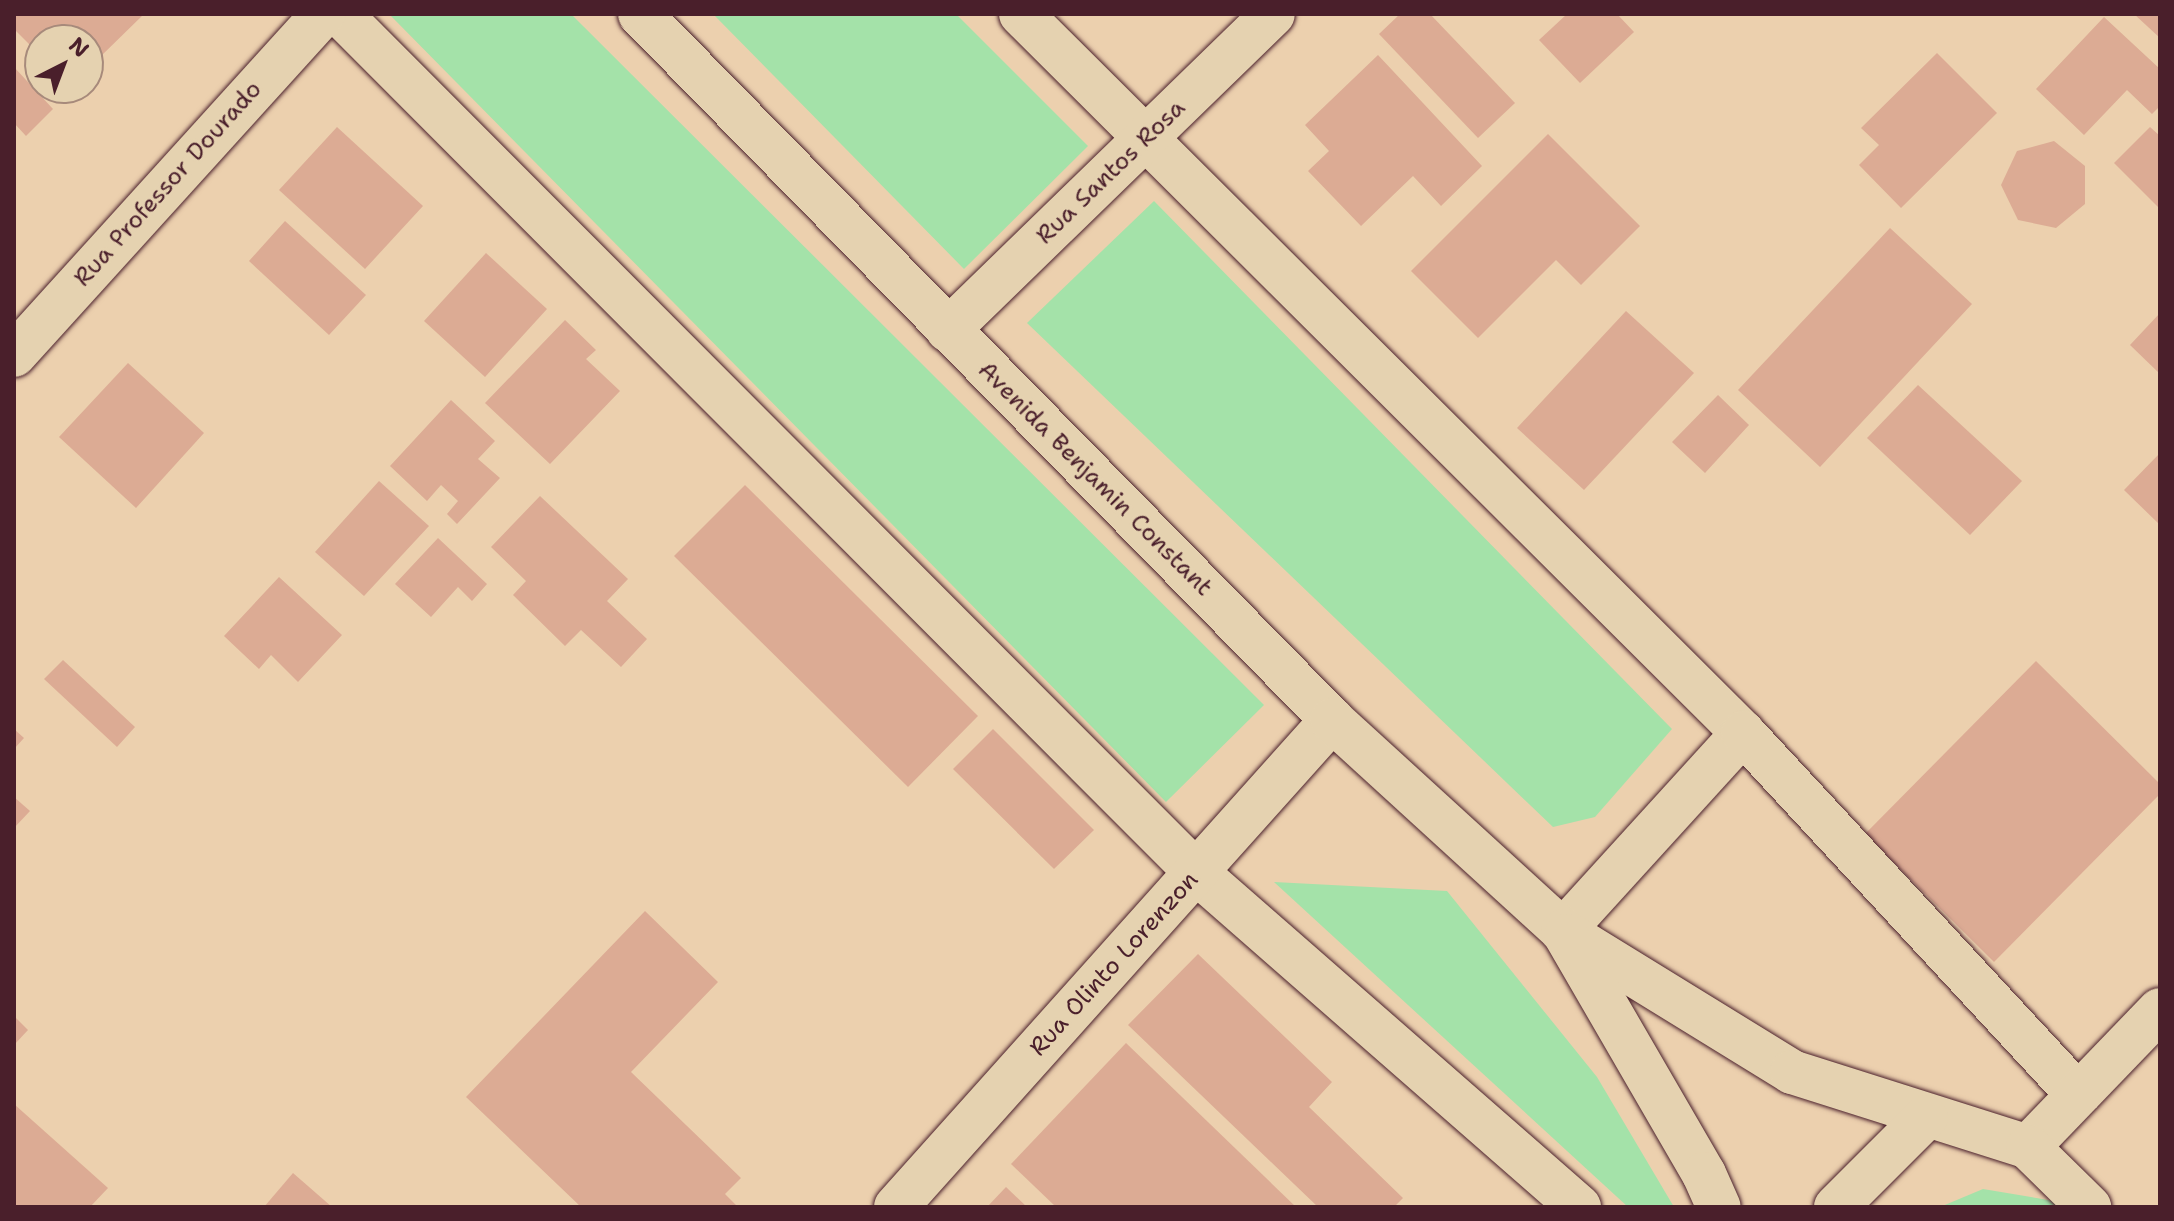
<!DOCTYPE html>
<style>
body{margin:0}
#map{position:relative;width:2174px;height:1221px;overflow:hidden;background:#ecd0ae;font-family:"Shantell Sans",sans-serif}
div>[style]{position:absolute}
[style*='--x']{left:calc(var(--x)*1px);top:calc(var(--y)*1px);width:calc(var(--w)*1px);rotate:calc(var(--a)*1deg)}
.green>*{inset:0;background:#a4e2a9}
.building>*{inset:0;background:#dcab94}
.roads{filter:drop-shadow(0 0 2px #4a1f2b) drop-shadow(0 0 2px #4a1f2b)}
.minor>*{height:44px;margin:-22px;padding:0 22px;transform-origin:22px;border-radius:22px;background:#e5d2b0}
.tertiary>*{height:44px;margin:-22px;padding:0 22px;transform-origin:22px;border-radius:22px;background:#e5d2b0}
.secondary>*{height:44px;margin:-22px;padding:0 22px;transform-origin:22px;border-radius:22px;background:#e5d2b0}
span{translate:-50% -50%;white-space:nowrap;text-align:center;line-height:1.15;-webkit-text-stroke:6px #e5d2b0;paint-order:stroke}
.street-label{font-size:24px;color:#4a1f2b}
.frame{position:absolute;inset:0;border:16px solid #4a1f2b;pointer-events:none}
.north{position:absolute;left:24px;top:24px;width:80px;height:80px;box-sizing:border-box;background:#e5d2b0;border:2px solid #a78a7b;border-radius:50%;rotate:42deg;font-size:22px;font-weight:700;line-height:32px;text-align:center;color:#4a1f2b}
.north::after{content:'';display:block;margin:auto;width:28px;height:36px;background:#4a1f2b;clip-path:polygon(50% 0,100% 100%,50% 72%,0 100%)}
</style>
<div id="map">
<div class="green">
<i style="clip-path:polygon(389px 14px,571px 14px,1264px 705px,1166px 802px)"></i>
<i style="clip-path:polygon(713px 14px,956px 14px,1088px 146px,964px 269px)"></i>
<i style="clip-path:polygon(1154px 201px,1672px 729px,1595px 817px,1553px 827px,1027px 323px)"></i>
<i style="clip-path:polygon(1274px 882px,1447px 891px,1597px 1077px,1674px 1207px,1628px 1207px)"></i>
<i style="clip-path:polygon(1983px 1189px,2054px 1201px,2060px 1207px,1940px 1207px)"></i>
</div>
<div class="building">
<i style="clip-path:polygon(14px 14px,144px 14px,99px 58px,88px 47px,88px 40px,81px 40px,70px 29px,59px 40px,40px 40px,40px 55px,14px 29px)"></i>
<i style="clip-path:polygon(1400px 14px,1430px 14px,1515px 103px,1478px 138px,1379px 34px)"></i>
<i style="clip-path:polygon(1567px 14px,1617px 14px,1634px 32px,1580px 83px,1539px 40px)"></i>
<i style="clip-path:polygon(2134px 14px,2160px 14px,2160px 38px)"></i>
<i style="clip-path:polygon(2104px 17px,2160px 69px,2160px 106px,2152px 114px,2127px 90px,2084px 135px,2036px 89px)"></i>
<i style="clip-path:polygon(1937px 53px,1997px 113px,1901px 208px,1859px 165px,1879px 145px,1861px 128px)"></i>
<i style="clip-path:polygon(1378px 55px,1482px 166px,1441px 206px,1413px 176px,1361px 226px,1308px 171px,1329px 151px,1305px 125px)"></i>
<i style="clip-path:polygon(14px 67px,53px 109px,26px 136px,14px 123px)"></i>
<i style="clip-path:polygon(337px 127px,423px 206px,365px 269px,279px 190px)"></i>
<i style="clip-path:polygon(2150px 127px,2160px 136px,2160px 209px,2114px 163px)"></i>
<i style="clip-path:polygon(1548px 134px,1640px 226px,1581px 285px,1556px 260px,1478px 338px,1411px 271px)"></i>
<i style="clip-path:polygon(2054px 141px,2085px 166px,2085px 204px,2056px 228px,2018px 220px,2001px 185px,2017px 151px)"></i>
<i style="clip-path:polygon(285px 221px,366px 295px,329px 335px,249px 261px)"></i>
<i style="clip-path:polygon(1890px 228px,1972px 304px,1820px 467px,1738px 390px)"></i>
<i style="clip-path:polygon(486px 253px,547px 309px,485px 377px,424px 321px)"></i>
<i style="clip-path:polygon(1626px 311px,1694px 373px,1584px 490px,1517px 428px)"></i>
<i style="clip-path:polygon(2160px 313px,2160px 374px,2130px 345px)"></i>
<i style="clip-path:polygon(565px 320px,596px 350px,586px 359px,620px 391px,550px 464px,485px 403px)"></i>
<i style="clip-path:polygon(128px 363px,204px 433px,136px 508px,59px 437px)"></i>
<i style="clip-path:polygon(1918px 385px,2022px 481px,1970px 535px,1867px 438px)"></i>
<i style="clip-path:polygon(1718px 395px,1749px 425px,1705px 473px,1672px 442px)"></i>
<i style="clip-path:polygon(451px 400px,495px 441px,478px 459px,500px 478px,457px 524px,447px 514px,458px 501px,441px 485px,427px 501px,390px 466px)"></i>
<i style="clip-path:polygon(2160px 453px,2160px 525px,2124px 490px)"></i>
<i style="clip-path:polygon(379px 481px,429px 526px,364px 596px,315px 552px)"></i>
<i style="clip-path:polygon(745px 485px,978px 716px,908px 787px,674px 556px)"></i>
<i style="clip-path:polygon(540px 496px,628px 579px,607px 601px,647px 639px,621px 667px,581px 630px,565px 646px,513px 595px,526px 581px,491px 547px)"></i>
<i style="clip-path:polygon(438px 538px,487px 584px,472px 601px,458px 587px,431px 617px,395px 584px)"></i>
<i style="clip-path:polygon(279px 577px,342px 635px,298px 682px,271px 655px,259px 669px,224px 636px)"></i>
<i style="clip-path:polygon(63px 660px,135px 727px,117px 747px,44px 679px)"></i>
<i style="clip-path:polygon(2036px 661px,2160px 784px,2160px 794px,1994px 962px,1865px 834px)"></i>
<i style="clip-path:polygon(14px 729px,24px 738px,14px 749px)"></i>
<i style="clip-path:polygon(993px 729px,1094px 830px,1054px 869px,953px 769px)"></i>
<i style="clip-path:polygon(14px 797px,30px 811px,14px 828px)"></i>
<i style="clip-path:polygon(645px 911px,718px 982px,631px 1072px,741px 1178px,725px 1194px,738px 1207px,581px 1207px,466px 1097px)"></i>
<i style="clip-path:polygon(1198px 954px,1332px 1082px,1309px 1107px,1403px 1198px,1394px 1207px,1318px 1207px,1128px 1025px)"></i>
<i style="clip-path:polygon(14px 1016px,28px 1030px,14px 1045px)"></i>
<i style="clip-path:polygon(1126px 1043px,1296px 1207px,1056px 1207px,1011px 1164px)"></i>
<i style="clip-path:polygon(14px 1104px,108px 1188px,90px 1207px,14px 1207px)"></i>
<i style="clip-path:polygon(293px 1173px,332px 1207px,264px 1207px)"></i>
<i style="clip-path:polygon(1006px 1187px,1027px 1207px,987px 1207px)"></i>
</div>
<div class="roads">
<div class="minor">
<i style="--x:340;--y:14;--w:1212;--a:45.07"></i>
<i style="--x:1196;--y:872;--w:509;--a:41.18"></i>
<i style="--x:1021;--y:14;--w:1019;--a:44.88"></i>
<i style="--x:1743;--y:733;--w:268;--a:132.3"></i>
<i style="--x:948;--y:330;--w:453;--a:-44.2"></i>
<i style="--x:14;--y:355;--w:460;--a:-47.8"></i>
<i style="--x:1743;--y:733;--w:493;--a:47.2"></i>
<i style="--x:2028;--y:1147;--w:190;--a:-46.1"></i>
</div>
<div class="tertiary">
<i style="--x:896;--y:1207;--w:654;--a:-48.16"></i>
</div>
<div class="secondary">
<i style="--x:640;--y:14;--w:989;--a:45.57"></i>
<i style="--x:1332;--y:720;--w:313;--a:42.4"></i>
<i style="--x:1563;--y:931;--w:269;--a:31.6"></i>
<i style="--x:1792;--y:1072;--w:248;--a:17.6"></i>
<i style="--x:2028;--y:1147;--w:86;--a:44.5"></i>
<i style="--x:1566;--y:936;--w:275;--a:59.9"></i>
<i style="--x:1704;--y:1174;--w:36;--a:66"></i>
<i style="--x:1836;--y:1207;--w:127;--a:-45"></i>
</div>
</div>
<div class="street-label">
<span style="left:1111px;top:172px;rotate:-44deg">Rua Santos Rosa</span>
<span style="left:168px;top:184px;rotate:-48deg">Rua Professor Dourado</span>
<span style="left:1095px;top:479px;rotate:45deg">Avenida Benjamin Constant</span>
<span style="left:1114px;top:964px;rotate:-48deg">Rua Olinto Lorenzon</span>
</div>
<div class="frame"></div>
<div class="north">N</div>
</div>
